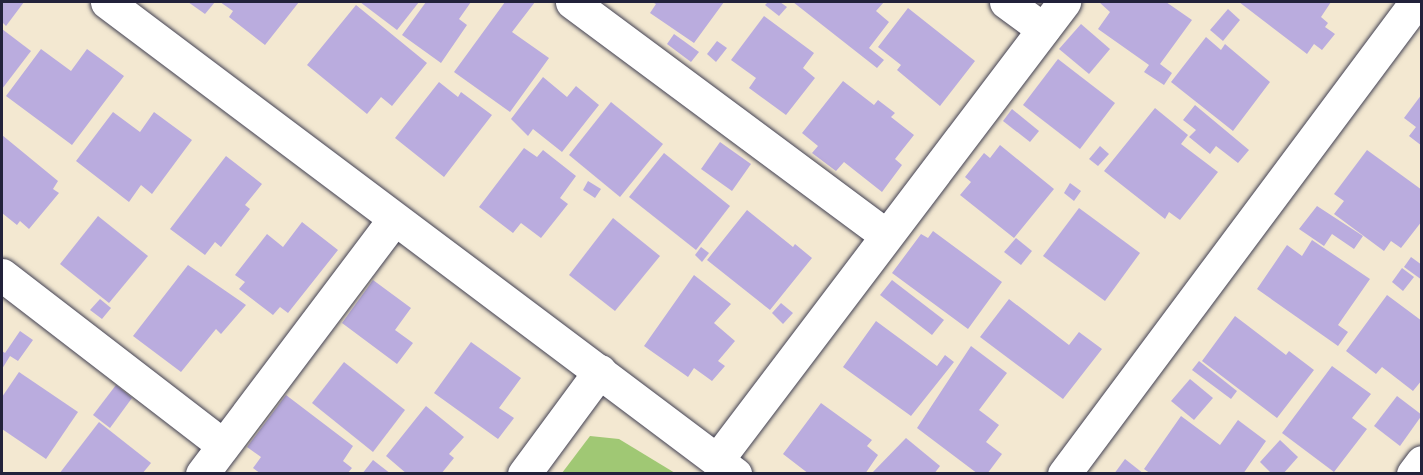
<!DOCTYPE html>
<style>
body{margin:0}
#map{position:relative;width:1423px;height:475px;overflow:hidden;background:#f3e8d1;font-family:Itim,sans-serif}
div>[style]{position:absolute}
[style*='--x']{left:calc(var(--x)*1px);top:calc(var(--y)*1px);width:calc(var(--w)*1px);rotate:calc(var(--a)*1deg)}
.green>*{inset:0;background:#a0c874}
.building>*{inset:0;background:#baacde}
.roads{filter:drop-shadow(0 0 2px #414052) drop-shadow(0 0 2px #414052)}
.minor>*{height:33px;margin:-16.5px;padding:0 16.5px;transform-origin:16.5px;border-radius:16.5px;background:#fff}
span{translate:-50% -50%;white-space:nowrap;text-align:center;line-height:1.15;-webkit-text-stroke:5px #fff;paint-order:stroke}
.frame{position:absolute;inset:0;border:3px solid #22223b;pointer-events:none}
</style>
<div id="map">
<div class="green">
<i style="clip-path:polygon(590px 436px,619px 439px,675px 473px,562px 473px)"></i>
</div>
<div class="building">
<i style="clip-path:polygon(2px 2px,24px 2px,6px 26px,2px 22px)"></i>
<i style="clip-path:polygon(188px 2px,215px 2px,205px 14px)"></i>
<i style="clip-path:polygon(220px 2px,299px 2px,265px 45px,229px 17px,233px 11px)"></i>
<i style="clip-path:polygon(360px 2px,419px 2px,397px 30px)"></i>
<i style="clip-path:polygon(426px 2px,471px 2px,459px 19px,467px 25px,441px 63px,402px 35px)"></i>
<i style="clip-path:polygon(505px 2px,535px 2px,512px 32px,549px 58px,510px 112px,454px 72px)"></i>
<i style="clip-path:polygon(652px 2px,724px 2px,694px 43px,650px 13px,656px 4px)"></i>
<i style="clip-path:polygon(768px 2px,780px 2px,787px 7px,779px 16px,765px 5px)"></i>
<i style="clip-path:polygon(793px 2px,884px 2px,876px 11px,889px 22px,869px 48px,884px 60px,877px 68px)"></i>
<i style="clip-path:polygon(1099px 2px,1166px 2px,1192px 20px,1160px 64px,1172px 73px,1164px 85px,1144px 72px,1149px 65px,1098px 29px,1110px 12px)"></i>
<i style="clip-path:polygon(1239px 2px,1331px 2px,1321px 17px,1328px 23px,1325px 27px,1335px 34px,1322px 50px,1314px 44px,1307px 54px)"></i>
<i style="clip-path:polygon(356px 5px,427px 63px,392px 106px,381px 97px,367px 114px,307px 65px)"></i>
<i style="clip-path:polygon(908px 8px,975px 61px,940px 106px,897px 70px,901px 65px,878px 47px)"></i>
<i style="clip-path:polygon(1228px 9px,1240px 20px,1223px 41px,1210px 30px)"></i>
<i style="clip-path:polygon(764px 16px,814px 53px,803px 68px,815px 78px,786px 115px,749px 88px,756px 78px,731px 60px)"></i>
<i style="clip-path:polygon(1081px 24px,1110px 49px,1089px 74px,1059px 49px)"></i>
<i style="clip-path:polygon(2px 29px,31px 51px,2px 89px)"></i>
<i style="clip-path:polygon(674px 34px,699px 52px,691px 62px,667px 44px)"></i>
<i style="clip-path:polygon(1206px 37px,1221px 50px,1225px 44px,1270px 82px,1233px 131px,1171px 82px)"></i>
<i style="clip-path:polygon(717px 41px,727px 48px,716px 62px,707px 54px)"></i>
<i style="clip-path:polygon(41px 49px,71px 71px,87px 49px,124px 76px,72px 145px,6px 96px)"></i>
<i style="clip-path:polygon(1058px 59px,1115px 103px,1080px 149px,1023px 105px)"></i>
<i style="clip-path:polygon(543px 77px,567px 97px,576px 86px,599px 105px,562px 152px,533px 129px,528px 136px,511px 119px)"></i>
<i style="clip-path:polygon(843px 81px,874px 105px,878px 100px,895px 113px,891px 117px,914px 135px,895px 159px,902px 165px,882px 192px,844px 162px,836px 171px,812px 153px,818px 146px,802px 133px)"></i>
<i style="clip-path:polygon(439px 82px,458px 97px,461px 92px,492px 115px,444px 177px,395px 138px)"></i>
<i style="clip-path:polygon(1422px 94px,1422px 146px,1409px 136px,1416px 127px,1404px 118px)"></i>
<i style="clip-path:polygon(611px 102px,663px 144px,620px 197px,569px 155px)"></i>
<i style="clip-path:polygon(1195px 105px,1249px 150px,1238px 163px,1216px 146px,1210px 154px,1189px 137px,1196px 130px,1183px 120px)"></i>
<i style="clip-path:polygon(1155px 108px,1188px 135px,1181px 144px,1218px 172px,1180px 220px,1169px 212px,1165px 219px,1104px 171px)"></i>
<i style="clip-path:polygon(1012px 109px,1039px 131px,1030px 142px,1003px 121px)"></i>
<i style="clip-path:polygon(113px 112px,140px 132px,154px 112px,192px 140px,152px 194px,141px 185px,129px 202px,76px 161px)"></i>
<i style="clip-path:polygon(2px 135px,58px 181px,53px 189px,59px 193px,29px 229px,20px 221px,17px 225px,2px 213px)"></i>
<i style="clip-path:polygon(720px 142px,751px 164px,732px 191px,701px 169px)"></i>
<i style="clip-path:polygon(1000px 145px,1054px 189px,1014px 238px,960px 195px,971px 182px,965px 177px,984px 153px,990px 158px)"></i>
<i style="clip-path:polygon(1100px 146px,1109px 154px,1098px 166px,1089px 159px)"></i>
<i style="clip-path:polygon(524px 148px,537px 157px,543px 150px,576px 176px,560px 198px,568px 204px,541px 238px,521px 223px,513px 233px,479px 207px)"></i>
<i style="clip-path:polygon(1367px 150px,1422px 190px,1422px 221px,1401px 248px,1391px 241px,1384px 251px,1334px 214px,1344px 201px,1334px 194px)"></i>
<i style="clip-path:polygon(664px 153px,730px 206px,696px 250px,629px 197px)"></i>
<i style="clip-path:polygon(226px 156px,262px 184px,245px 205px,250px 209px,221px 247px,215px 242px,205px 255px,170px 229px)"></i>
<i style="clip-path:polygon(588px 181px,601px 189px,595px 198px,583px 190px)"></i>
<i style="clip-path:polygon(1070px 183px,1081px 191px,1074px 201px,1064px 193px)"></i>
<i style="clip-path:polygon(1317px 206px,1363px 236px,1354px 249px,1332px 234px,1324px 246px,1299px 229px)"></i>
<i style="clip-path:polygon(1079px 208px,1140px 253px,1105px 301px,1043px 256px)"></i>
<i style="clip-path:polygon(747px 210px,793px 247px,795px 244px,812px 258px,770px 310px,707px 260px)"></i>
<i style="clip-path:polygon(98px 216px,148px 256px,109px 303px,60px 264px)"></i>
<i style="clip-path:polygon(613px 218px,660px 256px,615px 311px,569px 275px)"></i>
<i style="clip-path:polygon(302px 222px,338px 250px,288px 313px,280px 307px,273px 315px,239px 289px,245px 282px,235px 275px,267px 234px,283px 247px)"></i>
<i style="clip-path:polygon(933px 231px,1002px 282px,968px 329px,892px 273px,921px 234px,928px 238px)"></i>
<i style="clip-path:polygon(1016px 238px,1032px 251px,1021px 265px,1004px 252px)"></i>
<i style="clip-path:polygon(1312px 240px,1370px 279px,1338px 325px,1348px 332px,1338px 346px,1257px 289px,1287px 245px,1302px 256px)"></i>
<i style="clip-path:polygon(701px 247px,709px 253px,702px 262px,695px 255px)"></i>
<i style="clip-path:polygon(1411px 257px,1422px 265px,1422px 280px,1404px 267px)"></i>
<i style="clip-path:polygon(188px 265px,246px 305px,221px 334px,216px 329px,181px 372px,133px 336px)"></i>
<i style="clip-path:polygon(1402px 268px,1414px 277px,1403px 291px,1392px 282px)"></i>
<i style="clip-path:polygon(694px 275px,731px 304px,714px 323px,735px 341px,718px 361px,725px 366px,712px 381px,694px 368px,688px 377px,644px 346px)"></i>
<i style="clip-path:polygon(373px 280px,411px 308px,395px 330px,413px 343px,397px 364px,342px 323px)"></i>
<i style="clip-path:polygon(892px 280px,944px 320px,932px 335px,880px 295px)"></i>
<i style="clip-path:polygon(1387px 295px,1422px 321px,1422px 380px,1413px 391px,1382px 367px,1376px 374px,1346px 351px)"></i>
<i style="clip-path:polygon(100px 299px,111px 308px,102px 319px,90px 310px)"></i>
<i style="clip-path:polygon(1009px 299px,1069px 345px,1079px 332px,1102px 349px,1063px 399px,980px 337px)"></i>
<i style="clip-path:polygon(781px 303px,793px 313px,783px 324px,772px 313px)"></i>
<i style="clip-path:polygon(1235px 316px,1286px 355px,1289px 351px,1314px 370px,1277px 418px,1202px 361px)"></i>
<i style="clip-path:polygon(876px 321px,937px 366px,945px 355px,954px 362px,911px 416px,843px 367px)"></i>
<i style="clip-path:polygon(20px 331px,33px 340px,18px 361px,10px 356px,2px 369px,2px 351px,5px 353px)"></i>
<i style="clip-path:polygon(471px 342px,521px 378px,499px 408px,514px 418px,498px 439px,434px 393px)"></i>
<i style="clip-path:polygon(971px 346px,1007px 373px,979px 410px,999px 425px,986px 442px,1002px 454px,987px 474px,978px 474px,917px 428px)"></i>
<i style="clip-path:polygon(1199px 361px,1237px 391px,1231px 399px,1192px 370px)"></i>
<i style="clip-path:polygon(344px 362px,405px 410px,373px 452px,312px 403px)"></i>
<i style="clip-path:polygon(1332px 366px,1371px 394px,1352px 418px,1367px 429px,1334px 472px,1282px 433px)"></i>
<i style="clip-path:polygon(19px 372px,78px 412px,46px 459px,2px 429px,2px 397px)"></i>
<i style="clip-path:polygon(1190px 379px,1213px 398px,1194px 420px,1171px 401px)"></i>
<i style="clip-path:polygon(116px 385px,132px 398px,110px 428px,93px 415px)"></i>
<i style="clip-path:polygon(286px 395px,353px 446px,343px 461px,352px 468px,347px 474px,261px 474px,253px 468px,261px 457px,247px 447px)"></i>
<i style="clip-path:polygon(1397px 396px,1422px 415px,1400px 446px,1374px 426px)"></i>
<i style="clip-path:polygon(821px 403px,872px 440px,867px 446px,878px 455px,865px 474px,809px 474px,783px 454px)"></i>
<i style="clip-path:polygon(426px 406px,464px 437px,449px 454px,454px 458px,441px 474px,407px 474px,386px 456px)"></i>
<i style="clip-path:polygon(1181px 416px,1220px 445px,1238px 420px,1266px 441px,1243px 474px,1151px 474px,1144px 469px)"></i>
<i style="clip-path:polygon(99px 422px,151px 463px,142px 474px,59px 474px)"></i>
<i style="clip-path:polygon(906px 438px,940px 466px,934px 474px,871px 474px)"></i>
<i style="clip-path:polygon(1280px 440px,1298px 457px,1283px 474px,1272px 474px,1260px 462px)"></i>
<i style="clip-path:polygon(1125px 459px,1144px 474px,1114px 474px)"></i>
<i style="clip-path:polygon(373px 460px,391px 474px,362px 474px)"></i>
</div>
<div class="roads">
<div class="minor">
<i style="--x:107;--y:2;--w:786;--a:36.93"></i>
<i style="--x:572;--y:2;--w:391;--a:36.6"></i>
<i style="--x:1006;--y:2;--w:46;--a:36.1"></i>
<i style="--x:2;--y:275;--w:279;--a:37.6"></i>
<i style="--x:717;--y:460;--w:575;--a:-52.85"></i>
<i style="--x:202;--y:474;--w:319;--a:-53"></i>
<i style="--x:524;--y:474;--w:128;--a:-53.6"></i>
<i style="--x:1064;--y:474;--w:589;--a:-53.29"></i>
<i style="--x:1413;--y:474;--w:15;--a:-53"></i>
</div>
</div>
<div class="frame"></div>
</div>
